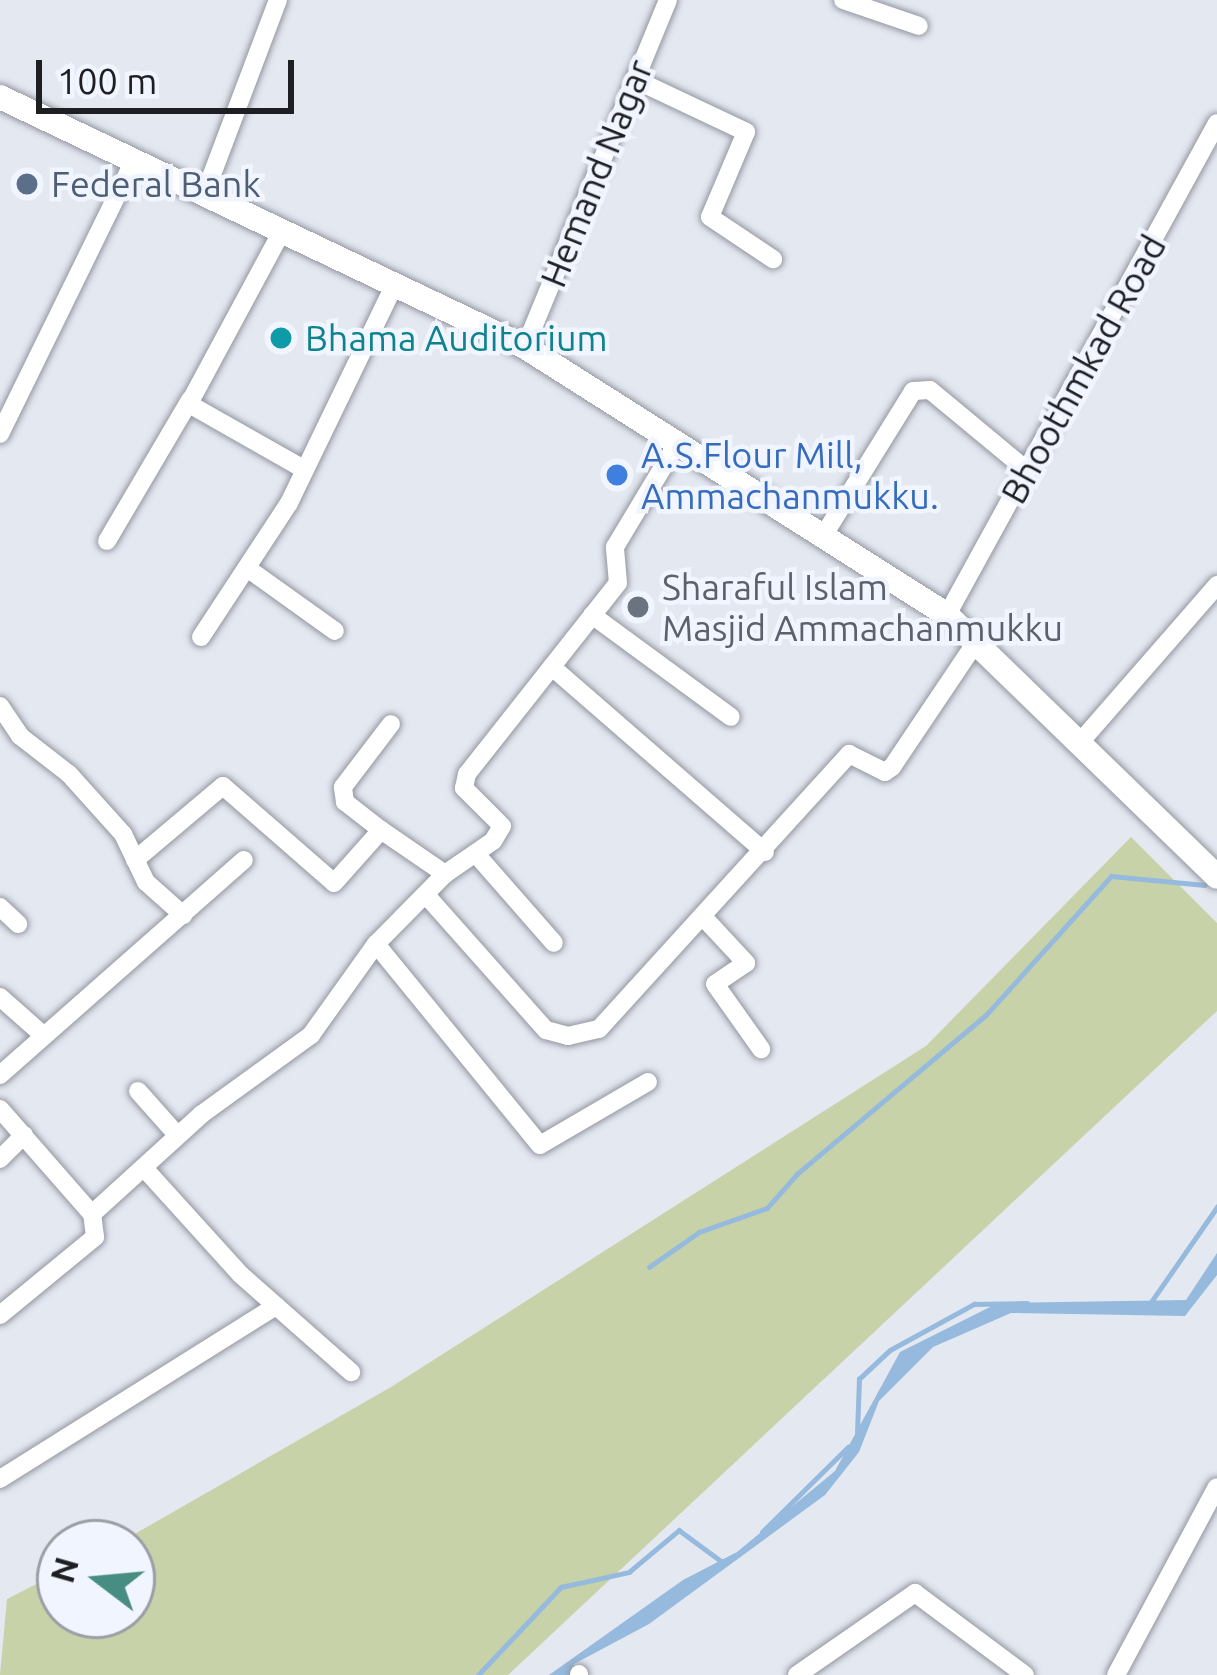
<!DOCTYPE html>
<style>
body{margin:0}
#map{position:relative;width:1217px;height:1675px;overflow:hidden;background:#e4e8f1;font-family:Ubuntu,sans-serif}
div>[style]{position:absolute}
[style*='--x']{left:calc(var(--x)*1px);top:calc(var(--y)*1px);width:calc(var(--w)*1px);rotate:calc(var(--a)*1deg)}
.green>*{inset:0;background:#c8d2a8}
.water>*{inset:0;background:#95badd}
.stream>*{height:4.5px;margin:-2.25px;padding:0 2.25px;transform-origin:2.25px;border-radius:2.25px;background:#95badd}
.roads{filter:drop-shadow(0 0 3px #9397a0) drop-shadow(0 0 3px #9397a0)}
.minor>*{height:18px;margin:-9px;padding:0 9px;transform-origin:9px;border-radius:9px;background:#fff}
.major>*{height:24px;margin:-12px;padding:0 12px;transform-origin:12px;border-radius:12px;background:#fff}
.dots>*{width:33px;height:33px;translate:-50% -50%;box-sizing:border-box;border:6px solid #f1f5ff;border-radius:50%}
span{translate:-50% -50%;white-space:nowrap;text-align:center;line-height:1.15;-webkit-text-stroke:9px #f1f5ff;paint-order:stroke}
.street-label{font-size:36px;color:#1e1f23}
.service-label{font-size:36px;color:#4e5e75}
.left{translate:0 -50%;text-align:left}
.culture-label{font-size:36px;color:#0d838f}
.shop-label{font-size:36px;color:#366cbe}
.worship-label{font-size:36px;color:#5b616d}
.north{position:absolute;left:36px;top:1519px;width:120px;height:120px;box-sizing:border-box;background:#f1f5ff;border:3px solid #9d9fa7;border-radius:50%;rotate:286deg;font-size:33px;font-weight:700;line-height:48px;text-align:center;color:#1e1f23}
.north::after{content:'';display:block;margin:auto;width:42px;height:54px;background:#478d83;clip-path:polygon(50% 0,100% 100%,50% 72%,0 100%)}
.scale{position:absolute;left:36px;top:60px;width:258px;height:54px;box-sizing:border-box;border:6px solid #1e1f23;border-top:0;padding-left:15px;font-size:36px;line-height:42px;white-space:nowrap;color:#1e1f23;-webkit-text-stroke:9px #f1f5ff;paint-order:stroke}
</style>
<div id="map">
<div class="green">
<i style="clip-path:polygon(1131px 837px,1217px 923px,1217px 1011px,508px 1675px,0 1675px,7px 1599px,60px 1572px,60px 1615px,132px 1615px,132px 1543px,119px 1543px,391px 1387px,926px 1046px)"></i>
</div>
<div class="water">
<i style="clip-path:polygon(1217px 1253px,1217px 1275px,1185px 1316px,1011px 1313px,933px 1347px,879px 1401px,859px 1452px,825px 1495px,649px 1624px,574px 1664px,570px 1675px,549px 1675px,683px 1580px,737px 1552px,835px 1471px,900px 1352px,998px 1303px,1186px 1300px)"></i>
</div>
<div class="stream">
<i style="--x:649;--y:1267;--w:61;--a:-35"></i>
<i style="--x:699;--y:1232;--w:72;--a:-19.4"></i>
<i style="--x:767;--y:1208;--w:45;--a:-48.6"></i>
<i style="--x:797;--y:1174;--w:247;--a:-40.1"></i>
<i style="--x:986;--y:1015;--w:187;--a:-48"></i>
<i style="--x:1111;--y:876;--w:94;--a:5.5"></i>
<i style="--x:1151;--y:1302;--w:116;--a:-55.2"></i>
<i style="--x:857;--y:1433;--w:54;--a:-87.9"></i>
<i style="--x:859;--y:1379;--w:42;--a:-43.1"></i>
<i style="--x:890;--y:1350;--w:96;--a:-28.7"></i>
<i style="--x:974;--y:1304;--w:53;--a:-1.1"></i>
<i style="--x:762;--y:1532;--w:121;--a:-44.7"></i>
<i style="--x:478;--y:1675;--w:121;--a:-46.7"></i>
<i style="--x:561;--y:1587;--w:70;--a:-12.4"></i>
<i style="--x:629;--y:1572;--w:65;--a:-40"></i>
<i style="--x:679;--y:1530;--w:56;--a:36.3"></i>
</div>
<div class="roads">
<div class="minor">
<i style="--x:843;--y:0;--w:80;--a:18.9"></i>
<i style="--x:634;--y:79;--w:124;--a:25.3"></i>
<i style="--x:746;--y:132;--w:92;--a:113"></i>
<i style="--x:710;--y:217;--w:76;--a:33.7"></i>
<i style="--x:205;--y:193;--w:206;--a:-69.3"></i>
<i style="--x:282;--y:231;--w:196;--a:118.3"></i>
<i style="--x:189;--y:404;--w:133;--a:29.6"></i>
<i style="--x:525;--y:347;--w:375;--a:-67.6"></i>
<i style="--x:0;--y:434;--w:306;--a:-63.9"></i>
<i style="--x:822;--y:538;--w:173;--a:-58.2"></i>
<i style="--x:913;--y:391;--w:17;--a:-3"></i>
<i style="--x:930;--y:390;--w:122;--a:39.7"></i>
<i style="--x:107;--y:541;--w:164;--a:-59.5"></i>
<i style="--x:247;--y:568;--w:108;--a:35.6"></i>
<i style="--x:592;--y:615;--w:172;--a:36.3"></i>
<i style="--x:947;--y:615;--w:561;--a:-61.24"></i>
<i style="--x:201;--y:637;--w:160;--a:-56.7"></i>
<i style="--x:289;--y:503;--w:241;--a:-64.2"></i>
<i style="--x:552;--y:667;--w:282;--a:41"></i>
<i style="--x:0;--y:706;--w:36;--a:56"></i>
<i style="--x:20;--y:736;--w:62;--a:37.8"></i>
<i style="--x:69;--y:774;--w:81;--a:48"></i>
<i style="--x:123;--y:834;--w:53;--a:64.4"></i>
<i style="--x:146;--y:882;--w:50;--a:41.7"></i>
<i style="--x:1082;--y:740;--w:206;--a:-48.9"></i>
<i style="--x:381;--y:830;--w:46;--a:-142.1"></i>
<i style="--x:345;--y:802;--w:15;--a:-98"></i>
<i style="--x:343;--y:787;--w:79;--a:-52.7"></i>
<i style="--x:476;--y:854;--w:118;--a:48.8"></i>
<i style="--x:135;--y:860;--w:115;--a:-40.1"></i>
<i style="--x:223;--y:786;--w:147;--a:41.1"></i>
<i style="--x:334;--y:883;--w:71;--a:-48.4"></i>
<i style="--x:381;--y:830;--w:78;--a:34.5"></i>
<i style="--x:426;--y:895;--w:181;--a:48.4"></i>
<i style="--x:546;--y:1030;--w:23;--a:15"></i>
<i style="--x:568;--y:1036;--w:32;--a:-13"></i>
<i style="--x:599;--y:1029;--w:372;--a:-47.7"></i>
<i style="--x:849;--y:754;--w:40;--a:26.6"></i>
<i style="--x:885;--y:772;--w:9;--a:-36"></i>
<i style="--x:892;--y:767;--w:151;--a:-56.1"></i>
<i style="--x:0;--y:907;--w:25;--a:43"></i>
<i style="--x:706;--y:920;--w:59;--a:47.1"></i>
<i style="--x:746;--y:963;--w:37;--a:146"></i>
<i style="--x:715;--y:984;--w:80;--a:54.7"></i>
<i style="--x:376;--y:944;--w:259;--a:50.8"></i>
<i style="--x:540;--y:1145;--w:125;--a:-30.3"></i>
<i style="--x:0;--y:997;--w:57;--a:41.5"></i>
<i style="--x:0;--y:1075;--w:325;--a:-41.4"></i>
<i style="--x:138;--y:1091;--w:59;--a:48.4"></i>
<i style="--x:0;--y:1109;--w:140;--a:48.8"></i>
<i style="--x:92;--y:1214;--w:149;--a:-42.3"></i>
<i style="--x:202;--y:1114;--w:135;--a:-35.9"></i>
<i style="--x:311;--y:1035;--w:112;--a:-54.5"></i>
<i style="--x:376;--y:944;--w:98;--a:-45.4"></i>
<i style="--x:445;--y:874;--w:58;--a:-34.5"></i>
<i style="--x:493;--y:841;--w:17;--a:-59"></i>
<i style="--x:502;--y:826;--w:54;--a:-135"></i>
<i style="--x:464;--y:788;--w:14;--a:-78"></i>
<i style="--x:467;--y:774;--w:243;--a:-51.7"></i>
<i style="--x:618;--y:583;--w:36;--a:-95"></i>
<i style="--x:615;--y:547;--w:117;--a:-59"></i>
<i style="--x:0;--y:1159;--w:34;--a:-45"></i>
<i style="--x:144;--y:1168;--w:144;--a:47.8"></i>
<i style="--x:241;--y:1275;--w:147;--a:41.4"></i>
<i style="--x:0;--y:1315;--w:123;--a:-39.4"></i>
<i style="--x:95;--y:1237;--w:23;--a:-97"></i>
<i style="--x:0;--y:1479;--w:326;--a:-32.1"></i>
<i style="--x:579;--y:1674;--w:1;--a:90"></i>
<i style="--x:797;--y:1675;--w:144;--a:-34.8"></i>
<i style="--x:915;--y:1593;--w:137;--a:36.7"></i>
<i style="--x:1116;--y:1675;--w:213;--a:-61.8"></i>
</div>
<div class="major">
<i style="--x:0;--y:97;--w:581;--a:25.46"></i>
<i style="--x:525;--y:347;--w:500;--a:32.4"></i>
<i style="--x:947;--y:615;--w:376;--a:44.1"></i>
</div>
</div>
<div class="dots">
<i style="left:27px;top:184px;background:#5c6f8a"></i>
<i style="left:281px;top:338px;background:#0f9aa8"></i>
<i style="left:617px;top:475px;background:#3f7fe0"></i>
<i style="left:638px;top:607px;background:#6b7280"></i>
</div>
<div class="street-label">
<span style="left:596px;top:173px;rotate:-68deg">Hemand Nagar</span>
<span style="left:1083px;top:369px;rotate:-61deg">Bhoothmkad Road</span>
</div>
<div class="service-label">
<span class="left" style="left:51px;top:184px">Federal Bank</span>
</div>
<div class="culture-label">
<span class="left" style="left:305px;top:338px">Bhama Auditorium</span>
</div>
<div class="shop-label">
<span class="left" style="left:641px;top:475px">A.S.Flour Mill,<br>Ammachanmukku.</span>
</div>
<div class="worship-label">
<span class="left" style="left:662px;top:607px">Sharaful Islam<br>Masjid Ammachanmukku</span>
</div>
<div class="north">N</div>
<div class="scale">100 m</div>
</div>
